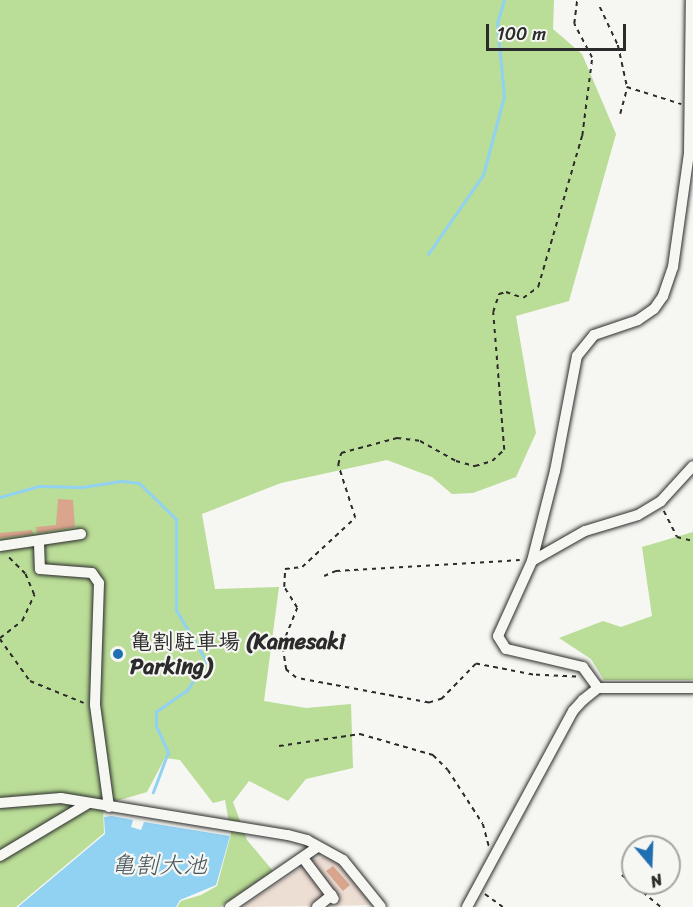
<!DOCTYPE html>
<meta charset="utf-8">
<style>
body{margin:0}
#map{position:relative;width:693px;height:907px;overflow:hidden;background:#f6f6f2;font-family:Sriracha,"Klee One",sans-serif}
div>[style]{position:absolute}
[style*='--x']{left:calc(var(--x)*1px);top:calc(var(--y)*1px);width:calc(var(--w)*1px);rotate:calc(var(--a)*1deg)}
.built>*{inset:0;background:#edded4}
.green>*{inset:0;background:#badd97}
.water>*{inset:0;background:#91d1f2}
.stream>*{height:3px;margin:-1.5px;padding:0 1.5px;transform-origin:1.5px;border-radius:1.5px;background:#91d1f2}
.building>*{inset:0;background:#d9a68d}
.path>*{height:1.5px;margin-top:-0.75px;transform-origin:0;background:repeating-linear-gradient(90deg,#2b2b2b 0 4.5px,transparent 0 9px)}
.roads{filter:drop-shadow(0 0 2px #2b2b2b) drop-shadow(0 0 2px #2b2b2b)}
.minor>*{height:10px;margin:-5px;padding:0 5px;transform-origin:5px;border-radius:5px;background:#f6f6f2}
.dots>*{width:16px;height:16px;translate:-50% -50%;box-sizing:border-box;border:3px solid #f6f6f2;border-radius:50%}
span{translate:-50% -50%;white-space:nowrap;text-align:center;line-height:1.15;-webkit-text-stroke:4.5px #f6f6f2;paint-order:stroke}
.poi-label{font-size:22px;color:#2b2b2b;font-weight:700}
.left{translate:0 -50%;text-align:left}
.water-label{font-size:24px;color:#44545d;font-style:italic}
.north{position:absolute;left:621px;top:835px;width:60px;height:60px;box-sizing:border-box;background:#f6f6f2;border:2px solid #a5a5a2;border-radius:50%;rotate:161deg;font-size:16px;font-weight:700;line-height:24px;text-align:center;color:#2b2b2b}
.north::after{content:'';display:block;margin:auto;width:21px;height:27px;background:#1f6fb2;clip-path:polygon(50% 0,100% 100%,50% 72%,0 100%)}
.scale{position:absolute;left:486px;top:24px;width:140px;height:27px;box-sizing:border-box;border:3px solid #2b2b2b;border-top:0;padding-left:8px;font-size:18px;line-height:21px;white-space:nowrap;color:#2b2b2b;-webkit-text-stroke:4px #f6f6f2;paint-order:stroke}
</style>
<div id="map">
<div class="built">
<i style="clip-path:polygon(330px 855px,374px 905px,242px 907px,313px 860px)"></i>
</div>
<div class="green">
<i style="clip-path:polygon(0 0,554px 0,553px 29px,582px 54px,616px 134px,569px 301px,516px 316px,536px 433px,516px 477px,473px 493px,452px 494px,432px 477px,387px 460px,281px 483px,202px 514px,215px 589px,279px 587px,264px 701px,306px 708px,351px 704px,353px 768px,306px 779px,288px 801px,249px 781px,233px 802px,247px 840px,273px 871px,220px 907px,177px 907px,181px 901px,201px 895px,217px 886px,231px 834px,225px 800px,213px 803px,180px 760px,165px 758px,147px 792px,103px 805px,104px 833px,16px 907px,0 907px)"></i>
<i style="clip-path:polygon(693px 532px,693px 680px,604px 680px,591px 659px,559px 638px,603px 621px,621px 627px,652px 616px,642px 547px)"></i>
</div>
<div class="water">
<i style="clip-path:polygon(112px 816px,133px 820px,131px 827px,141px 830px,144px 822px,230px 836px,216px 885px,180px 900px,176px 907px,18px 907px,105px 834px,104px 817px)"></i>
</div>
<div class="stream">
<i style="--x:428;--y:254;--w:96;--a:-55.2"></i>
<i style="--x:483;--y:175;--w:82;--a:-75.1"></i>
<i style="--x:504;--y:96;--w:73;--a:-95.5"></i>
<i style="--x:497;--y:23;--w:24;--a:-73"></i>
<i style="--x:0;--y:497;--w:41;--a:-15.8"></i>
<i style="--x:39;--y:486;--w:43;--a:1.3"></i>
<i style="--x:82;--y:487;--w:39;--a:-9"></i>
<i style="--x:121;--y:481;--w:18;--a:6"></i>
<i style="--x:139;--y:483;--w:52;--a:44.2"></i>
<i style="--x:176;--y:519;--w:91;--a:90"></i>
<i style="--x:176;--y:610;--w:59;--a:59.5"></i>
<i style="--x:206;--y:661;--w:35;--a:123"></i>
<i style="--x:187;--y:690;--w:38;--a:145"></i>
<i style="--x:156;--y:712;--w:14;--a:90"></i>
<i style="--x:156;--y:726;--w:29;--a:65"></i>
<i style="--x:168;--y:752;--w:43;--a:110.6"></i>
</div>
<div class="building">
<i style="clip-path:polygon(58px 499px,73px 500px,75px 527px,37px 533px,36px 527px,56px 525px)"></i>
<i style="clip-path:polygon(32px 530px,33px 534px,0 538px,0 533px)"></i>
<i style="clip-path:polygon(333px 866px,350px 885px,343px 891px,326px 871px)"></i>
</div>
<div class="path">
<i style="--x:600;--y:7;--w:42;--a:64.7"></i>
<i style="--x:618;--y:45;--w:42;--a:77.6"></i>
<i style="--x:620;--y:114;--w:28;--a:-75"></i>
<i style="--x:627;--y:87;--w:57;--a:17.5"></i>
<i style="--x:664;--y:511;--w:29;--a:63"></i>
<i style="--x:677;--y:537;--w:16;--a:14"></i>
<i style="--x:324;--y:576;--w:13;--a:-23"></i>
<i style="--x:336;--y:571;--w:184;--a:-3.4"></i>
<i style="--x:0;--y:638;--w:28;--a:-38"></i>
<i style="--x:22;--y:621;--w:29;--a:-65"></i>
<i style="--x:34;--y:595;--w:23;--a:-113"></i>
<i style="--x:25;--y:574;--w:25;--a:-135"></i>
<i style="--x:0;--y:639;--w:52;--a:54.5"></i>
<i style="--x:30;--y:681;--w:58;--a:22.2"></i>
<i style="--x:576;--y:677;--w:43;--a:-177.3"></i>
<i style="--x:533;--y:675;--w:58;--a:-169.1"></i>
<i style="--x:476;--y:664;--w:49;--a:134.2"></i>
<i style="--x:442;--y:699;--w:14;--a:163"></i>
<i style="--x:429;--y:703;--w:135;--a:-169.4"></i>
<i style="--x:296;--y:678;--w:13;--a:-141"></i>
<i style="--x:286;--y:670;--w:25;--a:-99"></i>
<i style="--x:282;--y:645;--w:40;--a:-68"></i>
<i style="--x:297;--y:608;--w:25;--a:-122"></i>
<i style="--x:284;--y:587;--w:18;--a:-87"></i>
<i style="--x:285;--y:569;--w:17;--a:-7"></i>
<i style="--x:302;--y:567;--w:72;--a:-42.8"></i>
<i style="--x:355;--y:518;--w:56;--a:-107.8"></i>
<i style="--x:338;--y:465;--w:12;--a:-76"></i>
<i style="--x:341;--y:453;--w:58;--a:-15"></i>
<i style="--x:397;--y:438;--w:23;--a:7"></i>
<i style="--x:420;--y:441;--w:41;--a:29.1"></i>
<i style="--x:456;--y:461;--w:20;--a:15"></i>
<i style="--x:475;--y:466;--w:18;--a:-16"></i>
<i style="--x:492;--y:461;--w:16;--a:-43"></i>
<i style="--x:504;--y:450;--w:138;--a:-94.6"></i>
<i style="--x:493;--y:312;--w:19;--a:-72"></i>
<i style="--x:499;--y:294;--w:7;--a:-16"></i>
<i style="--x:506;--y:292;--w:18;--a:19"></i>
<i style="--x:523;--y:298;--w:19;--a:-36"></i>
<i style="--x:538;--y:287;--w:157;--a:-73.8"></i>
<i style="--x:582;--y:136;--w:79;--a:-82.7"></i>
<i style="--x:592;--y:58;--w:38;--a:-118"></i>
<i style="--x:574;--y:24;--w:24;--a:-83"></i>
<i style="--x:279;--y:746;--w:82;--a:-8.4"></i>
<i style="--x:360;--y:734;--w:76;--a:16"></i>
<i style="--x:433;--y:755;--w:21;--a:45"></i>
<i style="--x:448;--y:770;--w:64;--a:57.1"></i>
<i style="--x:483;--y:824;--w:23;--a:75"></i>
<i style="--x:622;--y:875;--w:50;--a:39.4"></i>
<i style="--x:485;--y:894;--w:22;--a:36"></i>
</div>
<div class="roads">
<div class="minor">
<i style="--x:39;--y:543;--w:26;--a:88"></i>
<i style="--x:40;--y:569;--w:52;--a:4.4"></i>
<i style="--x:92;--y:573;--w:12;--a:55"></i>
<i style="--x:99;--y:583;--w:122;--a:91.9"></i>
<i style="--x:95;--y:705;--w:103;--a:82.2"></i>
<i style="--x:0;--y:546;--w:82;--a:-8.4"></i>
<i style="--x:532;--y:561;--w:61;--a:-29.5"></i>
<i style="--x:585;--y:531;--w:55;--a:-16.8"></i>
<i style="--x:638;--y:515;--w:27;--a:-31"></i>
<i style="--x:661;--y:501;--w:47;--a:-47.6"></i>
<i style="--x:598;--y:688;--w:26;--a:-126"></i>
<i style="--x:583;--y:667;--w:79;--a:-166.8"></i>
<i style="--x:506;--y:649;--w:15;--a:-122"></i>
<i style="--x:498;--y:636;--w:82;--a:-65.6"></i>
<i style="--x:532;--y:561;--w:93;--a:-75.7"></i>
<i style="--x:555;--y:471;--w:117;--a:-79.2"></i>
<i style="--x:577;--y:356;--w:27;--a:-51"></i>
<i style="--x:594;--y:335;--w:46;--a:-18.8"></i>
<i style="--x:638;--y:320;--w:19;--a:-35"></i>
<i style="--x:654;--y:309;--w:16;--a:-55"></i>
<i style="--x:663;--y:296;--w:31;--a:-71"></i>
<i style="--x:673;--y:267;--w:115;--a:-82"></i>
<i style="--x:689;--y:153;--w:153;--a:-89.3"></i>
<i style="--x:0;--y:803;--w:61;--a:-4.7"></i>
<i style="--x:61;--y:798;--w:230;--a:9.3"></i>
<i style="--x:288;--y:835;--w:20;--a:15"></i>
<i style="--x:307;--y:840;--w:41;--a:29.1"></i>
<i style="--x:343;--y:860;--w:60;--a:51"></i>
<i style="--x:0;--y:856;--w:101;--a:-30.9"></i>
<i style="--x:303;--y:858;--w:51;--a:52.9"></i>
<i style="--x:230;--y:907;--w:104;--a:-34.5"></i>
<i style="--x:317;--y:907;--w:19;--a:-39"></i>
<i style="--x:467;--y:907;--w:223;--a:-61.6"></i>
<i style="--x:573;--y:711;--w:15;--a:-48"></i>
<i style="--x:583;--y:700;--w:19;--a:-39"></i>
<i style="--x:598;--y:688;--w:95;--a:0"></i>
</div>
</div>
<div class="dots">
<i style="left:118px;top:654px;background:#1f6fb2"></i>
</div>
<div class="poi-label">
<span class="left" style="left:130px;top:654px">亀割駐車場 (Kamesaki<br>Parking)</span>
</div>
<div class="water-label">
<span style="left:159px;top:866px">亀割大池</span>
</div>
<div class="north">N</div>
<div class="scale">100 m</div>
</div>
